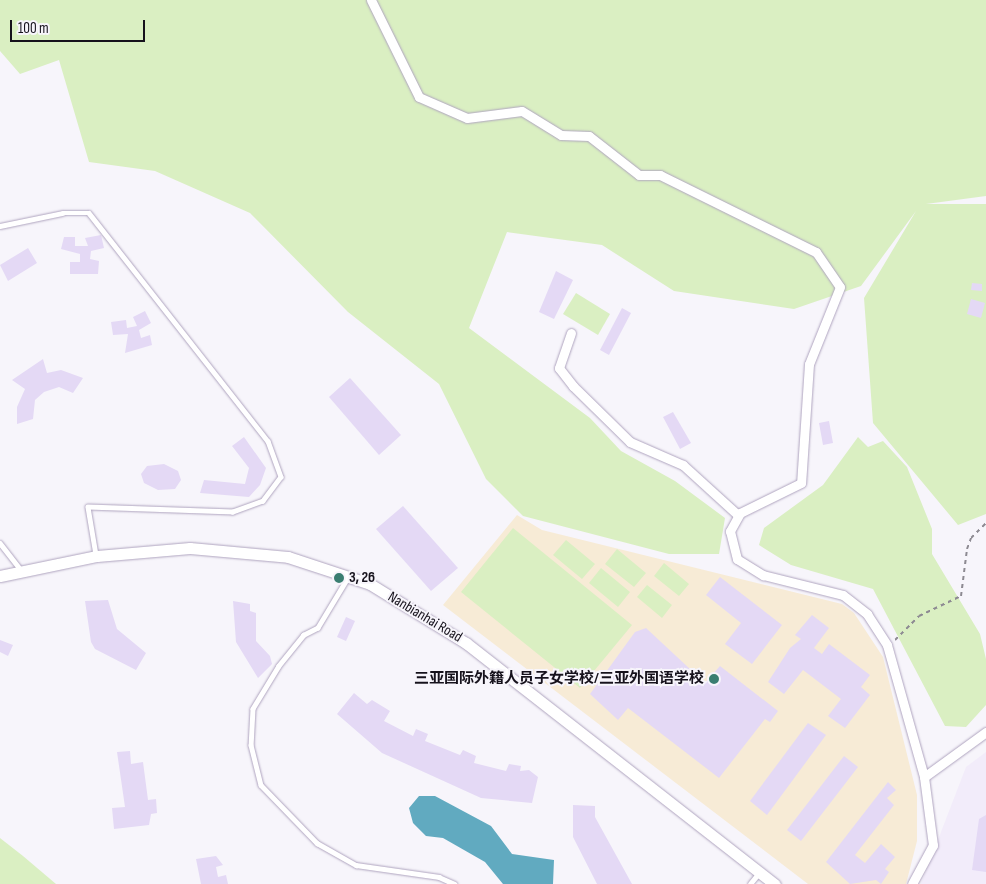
<!DOCTYPE html>
<meta charset="utf-8">
<style>
body{margin:0}
#map{position:relative;width:986px;height:884px;overflow:hidden;background:#f7f5fb;font-family:"Sofia Sans Condensed","Noto Sans SC",sans-serif}
div>[style]{position:absolute}
[style*='--x']{left:calc(var(--x)*1px);top:calc(var(--y)*1px);width:calc(var(--w)*1px);rotate:calc(var(--a)*1deg)}
.built>*{inset:0;background:#f2ecfa}
.education>*{inset:0;background:#f7ebd6}
.green>*{inset:0;background:#daefc2}
.water>*{inset:0;background:#61aac0}
.building>*{inset:0;background:#e4d9f5}
.path>*{height:2px;margin-top:-1px;transform-origin:0;background:repeating-linear-gradient(90deg,#8d8a92 0 4px,transparent 0 8px)}
.roads{filter:drop-shadow(0 0 1px #afa4bf) drop-shadow(0 0 1px #afa4bf)}
.service>*{height:4.5px;margin:-2.25px;padding:0 2.25px;transform-origin:2.25px;border-radius:2.25px;background:#fff}
.minor>*{height:9px;margin:-4.5px;padding:0 4.5px;transform-origin:4.5px;border-radius:4.5px;background:#fff}
.tertiary>*{height:11px;margin:-5.5px;padding:0 5.5px;transform-origin:5.5px;border-radius:5.5px;background:#fff}
.dots>*{width:14px;height:14px;translate:-50% -50%;box-sizing:border-box;border:2px solid #f7f5fb;border-radius:50%}
span{translate:-50% -50%;white-space:nowrap;text-align:center;line-height:1.15;-webkit-text-stroke:4px #f7f5fb;paint-order:stroke}
.poi-label{font-size:15px;color:#16121c;font-weight:700}
.left{translate:0 -50%;text-align:left}
.right{translate:-100% -50%;text-align:right}
.street-label{font-size:15px;color:#16121c}
.scale{position:absolute;left:10px;top:20px;width:135px;height:22px;box-sizing:border-box;border:2px solid #16121c;border-top:0;padding-left:6px;font-size:15px;line-height:18px;white-space:nowrap;color:#16121c;-webkit-text-stroke:4px #f7f5fb;paint-order:stroke}
</style>
<div id="map">
<div class="built">
<i style="clip-path:polygon(986px 752px,986px 884px,921px 884px,966px 767px)"></i>
</div>
<div class="education">
<i style="clip-path:polygon(517px 515px,542px 530px,842px 604px,854px 613px,883px 657px,917px 795px,917px 841px,906px 884px,808px 884px,443px 605px)"></i>
</div>
<div class="green">
<i style="clip-path:polygon(0 0,986px 0,986px 196px,926px 204px,986px 204px,986px 514px,958px 525px,873px 423px,864px 298px,916px 211px,861px 286px,794px 309px,674px 291px,602px 245px,507px 232px,469px 328px,590px 418px,621px 451px,675px 481px,725px 518px,719px 554px,669px 554px,523px 516px,486px 479px,439px 384px,348px 312px,250px 213px,155px 171px,89px 162px,59px 60px,20px 74px,0 51px)"></i>
<i style="clip-path:polygon(576px 293px,610px 314px,598px 335px,563px 314px)"></i>
<i style="clip-path:polygon(858px 437px,868px 447px,883px 441px,907px 467px,932px 529px,932px 554px,980px 634px,986px 659px,986px 705px,966px 727px,945px 726px,873px 589px,791px 565px,759px 545px,764px 528px,823px 485px)"></i>
<i style="clip-path:polygon(513px 528px,632px 625px,580px 688px,461px 592px)"></i>
<i style="clip-path:polygon(566px 540px,595px 564px,582px 579px,553px 555px)"></i>
<i style="clip-path:polygon(617px 549px,646px 573px,634px 587px,605px 564px)"></i>
<i style="clip-path:polygon(664px 563px,689px 584px,679px 596px,654px 576px)"></i>
<i style="clip-path:polygon(601px 568px,630px 592px,618px 607px,589px 583px)"></i>
<i style="clip-path:polygon(647px 585px,672px 605px,662px 618px,637px 597px)"></i>
<i style="clip-path:polygon(0 838px,23px 856px,56px 884px,0 884px)"></i>
</div>
<div class="water">
<i style="clip-path:polygon(419px 796px,435px 796px,491px 826px,512px 854px,554px 860px,553px 884px,503px 884px,485px 862px,443px 838px,426px 836px,413px 823px,409px 808px)"></i>
</div>
<div class="building">
<i style="clip-path:polygon(101px 235px,104px 248px,91px 251px,90px 259px,99px 261px,98px 274px,70px 274px,70px 262px,80px 262px,80px 254px,61px 249px,64px 237px,75px 237px,75px 246px,88px 246px,85px 238px)"></i>
<i style="clip-path:polygon(28px 248px,37px 263px,8px 281px,0 265px)"></i>
<i style="clip-path:polygon(556px 271px,573px 280px,554px 319px,539px 312px)"></i>
<i style="clip-path:polygon(972px 283px,982px 284px,982px 291px,971px 290px)"></i>
<i style="clip-path:polygon(971px 299px,985px 303px,981px 318px,967px 314px)"></i>
<i style="clip-path:polygon(622px 308px,631px 313px,609px 355px,600px 350px)"></i>
<i style="clip-path:polygon(145px 311px,151px 323px,139px 330px,141px 338px,150px 335px,152px 345px,125px 353px,128px 334px,113px 335px,111px 322px,126px 320px,127px 328px,137px 326px,133px 317px)"></i>
<i style="clip-path:polygon(43px 359px,47px 373px,61px 370px,83px 378px,73px 393px,59px 387px,44px 392px,35px 400px,33px 419px,17px 424px,17px 407px,25px 389px,12px 380px)"></i>
<i style="clip-path:polygon(350px 378px,401px 435px,379px 455px,329px 397px)"></i>
<i style="clip-path:polygon(673px 412px,691px 443px,680px 449px,663px 417px)"></i>
<i style="clip-path:polygon(829px 421px,833px 443px,823px 445px,819px 423px)"></i>
<i style="clip-path:polygon(244px 437px,266px 468px,260px 485px,249px 497px,200px 493px,204px 480px,245px 484px,249px 468px,232px 446px)"></i>
<i style="clip-path:polygon(164px 464px,178px 471px,181px 480px,175px 489px,158px 490px,144px 483px,141px 474px,147px 466px)"></i>
<i style="clip-path:polygon(403px 506px,458px 568px,431px 591px,376px 529px)"></i>
<i style="clip-path:polygon(720px 577px,782px 625px,752px 664px,725px 644px,741px 623px,706px 595px)"></i>
<i style="clip-path:polygon(108px 600px,117px 629px,146px 653px,136px 670px,95px 649px,91px 642px,85px 601px)"></i>
<i style="clip-path:polygon(233px 601px,250px 604px,250px 611px,256px 613px,256px 641px,270px 656px,272px 664px,258px 678px,236px 642px)"></i>
<i style="clip-path:polygon(812px 615px,829px 628px,814px 648px,822px 654px,829px 644px,870px 675px,861px 687px,870px 695px,845px 728px,828px 716px,841px 699px,803px 670px,784px 694px,768px 682px,790px 648px,801px 639px,795px 635px)"></i>
<i style="clip-path:polygon(346px 617px,355px 621px,346px 641px,337px 637px)"></i>
<i style="clip-path:polygon(646px 628px,705px 683px,720px 666px,778px 711px,770px 722px,765px 719px,719px 778px,628px 708px,618px 720px,590px 694px,635px 632px)"></i>
<i style="clip-path:polygon(0 640px,13px 645px,8px 656px,0 652px)"></i>
<i style="clip-path:polygon(354px 693px,367px 704px,372px 700px,390px 711px,384px 721px,413px 736px,416px 729px,428px 734px,425px 741px,460px 755px,463px 750px,476px 756px,474px 763px,506px 771px,509px 764px,521px 766px,520px 771px,529px 770px,538px 777px,532px 803px,481px 798px,382px 753px,337px 714px)"></i>
<i style="clip-path:polygon(808px 723px,826px 735px,767px 815px,750px 801px)"></i>
<i style="clip-path:polygon(130px 751px,131px 764px,143px 762px,148px 800px,156px 799px,157px 813px,151px 814px,149px 825px,114px 829px,112px 808px,125px 807px,117px 752px)"></i>
<i style="clip-path:polygon(844px 756px,858px 767px,801px 841px,787px 830px)"></i>
<i style="clip-path:polygon(888px 782px,896px 790px,887px 798px,894px 805px,855px 855px,865px 863px,881px 844px,895px 857px,885px 869px,889px 872px,881px 884px,876px 880px,850px 884px,826px 862px)"></i>
<i style="clip-path:polygon(573px 805px,595px 806px,595px 817px,632px 884px,597px 884px,573px 837px)"></i>
<i style="clip-path:polygon(986px 815px,986px 872px,972px 870px,979px 819px)"></i>
<i style="clip-path:polygon(216px 856px,223px 865px,216px 867px,218px 877px,226px 875px,228px 884px,201px 884px,196px 859px)"></i>
</div>
<div class="path">
<i style="--x:895;--y:640;--w:34;--a:-45"></i>
<i style="--x:919;--y:616;--w:47;--a:-25.5"></i>
<i style="--x:961;--y:596;--w:47;--a:-82.7"></i>
<i style="--x:967;--y:549;--w:12;--a:-70"></i>
<i style="--x:971;--y:538;--w:21;--a:-45"></i>
</div>
<div class="roads">
<div class="service">
<i style="--x:0;--y:226;--w:64;--a:-11.7"></i>
<i style="--x:63;--y:213;--w:26;--a:0"></i>
<i style="--x:89;--y:213;--w:290;--a:51.9"></i>
<i style="--x:268;--y:441;--w:38;--a:70"></i>
<i style="--x:281;--y:477;--w:30;--a:127"></i>
<i style="--x:263;--y:501;--w:32;--a:160"></i>
<i style="--x:233;--y:512;--w:145;--a:-178"></i>
<i style="--x:88;--y:507;--w:49;--a:80.5"></i>
<i style="--x:0;--y:543;--w:36;--a:52"></i>
<i style="--x:348;--y:578;--w:58;--a:121"></i>
<i style="--x:318;--y:628;--w:16;--a:153"></i>
<i style="--x:304;--y:635;--w:40;--a:129"></i>
<i style="--x:279;--y:666;--w:50;--a:121.2"></i>
<i style="--x:253;--y:709;--w:36;--a:93"></i>
<i style="--x:251;--y:745;--w:41;--a:76"></i>
<i style="--x:261;--y:785;--w:81;--a:46"></i>
<i style="--x:317;--y:843;--w:45;--a:29.4"></i>
<i style="--x:356;--y:865;--w:84;--a:8.2"></i>
<i style="--x:439;--y:877;--w:17;--a:24"></i>
<i style="--x:750;--y:884;--w:14;--a:-51"></i>
</div>
<div class="minor">
<i style="--x:371;--y:0;--w:108;--a:63.7"></i>
<i style="--x:419;--y:97;--w:52;--a:23.6"></i>
<i style="--x:467;--y:118;--w:55;--a:-7.3"></i>
<i style="--x:522;--y:111;--w:46;--a:31.6"></i>
<i style="--x:561;--y:135;--w:28;--a:2"></i>
<i style="--x:589;--y:136;--w:63;--a:38"></i>
<i style="--x:639;--y:175;--w:21;--a:0"></i>
<i style="--x:660;--y:175;--w:174;--a:26.3"></i>
<i style="--x:816;--y:252;--w:42;--a:55.6"></i>
<i style="--x:840;--y:287;--w:83;--a:111.9"></i>
<i style="--x:809;--y:364;--w:119;--a:93.8"></i>
<i style="--x:801;--y:483;--w:68;--a:153.8"></i>
<i style="--x:740;--y:513;--w:21;--a:119"></i>
<i style="--x:730;--y:531;--w:29;--a:76"></i>
<i style="--x:737;--y:559;--w:31;--a:32"></i>
<i style="--x:763;--y:575;--w:82;--a:14"></i>
<i style="--x:843;--y:595;--w:31;--a:38"></i>
<i style="--x:867;--y:614;--w:37;--a:57"></i>
<i style="--x:887;--y:645;--w:137;--a:74.3"></i>
<i style="--x:924;--y:777;--w:69;--a:82.5"></i>
<i style="--x:933;--y:845;--w:44;--a:118.3"></i>
<i style="--x:571;--y:333;--w:37;--a:109"></i>
<i style="--x:559;--y:368;--w:23;--a:52"></i>
<i style="--x:573;--y:386;--w:80;--a:44.5"></i>
<i style="--x:630;--y:442;--w:58;--a:23.5"></i>
<i style="--x:683;--y:465;--w:74;--a:42.3"></i>
<i style="--x:924;--y:777;--w:77;--a:-36"></i>
</div>
<div class="tertiary">
<i style="--x:0;--y:576;--w:99;--a:-11.7"></i>
<i style="--x:97;--y:556;--w:93;--a:-4.9"></i>
<i style="--x:190;--y:548;--w:98;--a:5.2"></i>
<i style="--x:288;--y:557;--w:86;--a:18.2"></i>
<i style="--x:370;--y:584;--w:113;--a:31.6"></i>
<i style="--x:466;--y:643;--w:392;--a:38"></i>
</div>
</div>
<div class="dots">
<i style="left:339px;top:578px;background:#3a7e71"></i>
<i style="left:714px;top:679px;background:#3a7e71"></i>
</div>
<div class="poi-label">
<span class="left" style="left:349px;top:578px">3, 26</span>
<span class="right" style="left:704px;top:679px">三亚国际外籍人员子女学校/三亚外国语学校</span>
</div>
<div class="street-label">
<span style="left:425px;top:617px;rotate:31deg">Nanbianhai Road</span>
</div>
<div class="scale">100 m</div>
</div>
